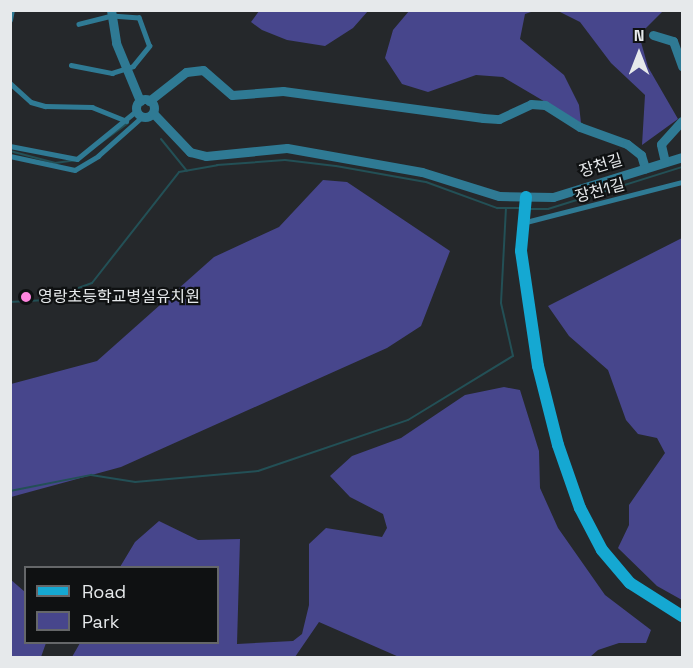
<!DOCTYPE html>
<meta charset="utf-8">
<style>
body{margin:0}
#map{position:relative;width:693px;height:668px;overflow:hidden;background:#25282b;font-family:"Space Grotesk","Noto Sans KR",sans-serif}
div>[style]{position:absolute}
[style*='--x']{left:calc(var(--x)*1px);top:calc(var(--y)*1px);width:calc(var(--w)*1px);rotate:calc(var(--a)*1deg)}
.green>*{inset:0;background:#47468c}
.stream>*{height:2px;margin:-1px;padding:0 1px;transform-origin:1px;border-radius:1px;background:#235056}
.lane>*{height:4.5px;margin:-2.25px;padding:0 2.25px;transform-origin:2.25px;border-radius:2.25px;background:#2f7a94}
.street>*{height:9px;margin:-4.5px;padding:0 4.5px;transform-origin:4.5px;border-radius:4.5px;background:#2f7a94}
.street>.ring{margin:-4.5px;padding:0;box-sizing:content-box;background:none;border:9px solid #2f7a94;border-radius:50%}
.secondary>*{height:12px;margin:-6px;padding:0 6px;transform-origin:6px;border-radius:6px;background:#15a8d2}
.dots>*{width:16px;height:16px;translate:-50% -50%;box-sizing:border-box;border:3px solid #0f1112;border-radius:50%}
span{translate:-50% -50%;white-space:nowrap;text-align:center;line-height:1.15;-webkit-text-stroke:4.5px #0f1112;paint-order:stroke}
.street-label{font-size:16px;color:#e6e9eb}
.poi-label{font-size:16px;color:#e6e9eb}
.left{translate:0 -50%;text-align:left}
.frame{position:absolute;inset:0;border:12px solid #e6e9eb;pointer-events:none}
.legend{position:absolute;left:24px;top:566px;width:195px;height:78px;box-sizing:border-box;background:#0f1112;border:2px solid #656769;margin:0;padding:8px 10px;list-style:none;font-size:18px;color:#e6e9eb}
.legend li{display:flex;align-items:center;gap:12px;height:30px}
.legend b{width:30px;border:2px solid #656769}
.north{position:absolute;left:609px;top:24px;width:60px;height:60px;-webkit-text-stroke:4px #0f1112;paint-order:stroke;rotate:0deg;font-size:16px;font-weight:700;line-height:24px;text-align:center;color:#e6e9eb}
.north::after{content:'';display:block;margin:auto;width:21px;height:27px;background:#e6e9eb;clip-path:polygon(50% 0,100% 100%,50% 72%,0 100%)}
</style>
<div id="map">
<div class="green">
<i style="clip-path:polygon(259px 11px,259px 10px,368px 11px,353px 28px,325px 46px,287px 40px,262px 30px,251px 22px)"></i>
<i style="clip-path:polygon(409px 11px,534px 11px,525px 14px,520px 39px,564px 75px,579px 105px,581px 123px,503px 77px,476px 75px,428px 92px,402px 84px,385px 58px,393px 30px)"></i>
<i style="clip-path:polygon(558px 11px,663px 11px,639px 35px,648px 67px,678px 119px,642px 145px,645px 95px,611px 63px,580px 22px)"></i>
<i style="clip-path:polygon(323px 180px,347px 182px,450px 251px,421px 326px,387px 348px,121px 467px,11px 497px,11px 384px,97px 361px,214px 257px,279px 227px)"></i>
<i style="clip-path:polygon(682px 238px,682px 600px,657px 586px,618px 548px,629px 525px,629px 505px,665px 453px,657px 438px,638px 434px,626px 420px,608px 370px,569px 336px,548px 306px)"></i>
<i style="clip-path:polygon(504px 387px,520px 390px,539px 451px,540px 488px,558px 528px,605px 595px,651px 630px,646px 643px,619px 643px,598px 650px,590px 657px,399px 657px,319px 622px,295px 657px,72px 657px,80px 643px,218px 642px,218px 568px,120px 567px,135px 542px,159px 521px,198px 540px,240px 539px,237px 644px,293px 641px,302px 634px,309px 605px,309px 544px,326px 528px,382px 537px,387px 528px,383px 514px,350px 497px,330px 476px,352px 456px,401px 438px,465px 395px)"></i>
<i style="clip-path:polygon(10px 579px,25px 592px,26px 642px,46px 643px,41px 657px,11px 657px)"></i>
</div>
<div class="stream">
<i style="--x:161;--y:139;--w:41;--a:50.9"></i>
<i style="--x:99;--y:144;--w:36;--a:-36"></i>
<i style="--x:10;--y:151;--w:47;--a:14.9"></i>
<i style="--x:55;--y:163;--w:22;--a:-8"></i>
<i style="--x:529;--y:209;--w:19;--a:0"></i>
<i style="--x:548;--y:209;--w:140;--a:-17.4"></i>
<i style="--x:10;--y:302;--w:36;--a:-3"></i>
<i style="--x:46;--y:300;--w:49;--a:-20.3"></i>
<i style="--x:92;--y:283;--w:141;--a:-51.9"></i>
<i style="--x:179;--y:172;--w:39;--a:-10"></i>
<i style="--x:217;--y:165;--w:68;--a:-4.2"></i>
<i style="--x:285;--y:160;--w:51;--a:6.7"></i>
<i style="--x:336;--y:166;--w:91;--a:10.1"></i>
<i style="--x:426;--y:182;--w:76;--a:20.1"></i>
<i style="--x:497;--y:208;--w:23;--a:0"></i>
<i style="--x:10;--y:491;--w:83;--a:-11.2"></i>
<i style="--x:91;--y:475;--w:45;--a:9"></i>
<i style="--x:135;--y:482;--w:123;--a:-5.1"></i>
<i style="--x:258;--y:471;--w:158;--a:-18.8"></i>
<i style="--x:408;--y:420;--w:123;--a:-31.4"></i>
<i style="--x:513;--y:356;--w:54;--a:-102.8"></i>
<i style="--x:501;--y:303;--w:95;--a:-87"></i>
</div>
<div class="lane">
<i style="--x:10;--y:20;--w:10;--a:-79"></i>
<i style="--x:71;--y:65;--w:42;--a:11"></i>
<i style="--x:112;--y:73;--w:22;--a:-18"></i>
<i style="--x:133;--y:66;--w:26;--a:-51"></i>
<i style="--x:149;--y:46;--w:30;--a:-110"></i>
<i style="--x:139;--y:18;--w:27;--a:-176"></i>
<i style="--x:112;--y:16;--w:34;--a:166"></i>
<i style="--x:10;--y:83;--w:28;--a:42"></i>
<i style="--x:31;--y:102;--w:15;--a:16"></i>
<i style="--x:45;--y:106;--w:47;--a:1.2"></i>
<i style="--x:92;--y:107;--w:37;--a:22"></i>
<i style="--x:10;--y:146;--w:68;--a:11"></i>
<i style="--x:77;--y:159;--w:76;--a:-39.1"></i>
<i style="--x:10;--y:156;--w:66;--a:12.2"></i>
<i style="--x:75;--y:170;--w:27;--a:-31"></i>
<i style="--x:98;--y:156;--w:59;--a:-41.6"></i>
<i style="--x:526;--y:222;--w:161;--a:-14.4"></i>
</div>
<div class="street">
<i style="--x:111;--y:10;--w:33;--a:81"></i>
<i style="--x:116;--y:43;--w:63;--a:67.5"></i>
<i style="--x:653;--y:35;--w:21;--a:17"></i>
<i style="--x:673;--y:41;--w:27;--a:70"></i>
<i class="ring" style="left:136px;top:99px;width:9px;height:9px"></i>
<i style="--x:149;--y:101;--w:47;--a:-38.1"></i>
<i style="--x:186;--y:72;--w:17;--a:-7"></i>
<i style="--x:203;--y:70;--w:38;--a:41"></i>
<i style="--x:232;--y:95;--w:51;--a:-4.5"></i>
<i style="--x:283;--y:91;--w:202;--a:7.7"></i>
<i style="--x:483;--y:118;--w:16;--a:4"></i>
<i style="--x:499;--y:119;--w:35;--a:-25"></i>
<i style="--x:531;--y:104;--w:14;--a:4"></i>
<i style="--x:545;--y:105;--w:41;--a:32.2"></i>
<i style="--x:580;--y:127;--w:50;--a:19.9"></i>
<i style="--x:627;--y:144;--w:18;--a:38"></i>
<i style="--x:641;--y:155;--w:14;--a:73"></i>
<i style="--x:153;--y:113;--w:54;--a:46.5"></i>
<i style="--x:190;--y:152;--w:16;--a:14"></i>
<i style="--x:206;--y:156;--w:81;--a:-5.6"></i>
<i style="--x:287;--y:148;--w:137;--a:10.1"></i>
<i style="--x:422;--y:172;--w:81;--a:17.3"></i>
<i style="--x:499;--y:196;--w:54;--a:1.1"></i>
<i style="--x:553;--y:197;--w:135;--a:-17.2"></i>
<i style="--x:665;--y:162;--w:18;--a:-103"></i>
<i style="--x:661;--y:144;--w:31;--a:-48"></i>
</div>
<div class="secondary">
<i style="--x:526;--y:197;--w:54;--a:95.3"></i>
<i style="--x:521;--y:251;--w:116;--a:81.6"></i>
<i style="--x:538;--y:366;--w:81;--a:75.8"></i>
<i style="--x:558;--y:445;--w:67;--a:70.8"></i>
<i style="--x:580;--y:508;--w:47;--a:62.4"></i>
<i style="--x:602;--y:550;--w:43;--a:49.7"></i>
<i style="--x:630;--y:583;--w:62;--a:32.4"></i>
</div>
<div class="dots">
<i style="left:26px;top:297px;background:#ff85df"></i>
</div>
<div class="street-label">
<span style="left:601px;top:166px;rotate:-17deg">장천길</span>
<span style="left:600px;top:191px;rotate:-15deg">장천1길</span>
</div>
<div class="poi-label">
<span class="left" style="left:38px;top:297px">영랑초등학교병설유치원</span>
</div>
<div class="frame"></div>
<ul class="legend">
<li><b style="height:8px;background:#15a8d2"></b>Road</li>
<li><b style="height:16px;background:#47468c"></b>Park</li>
</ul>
<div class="north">N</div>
</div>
